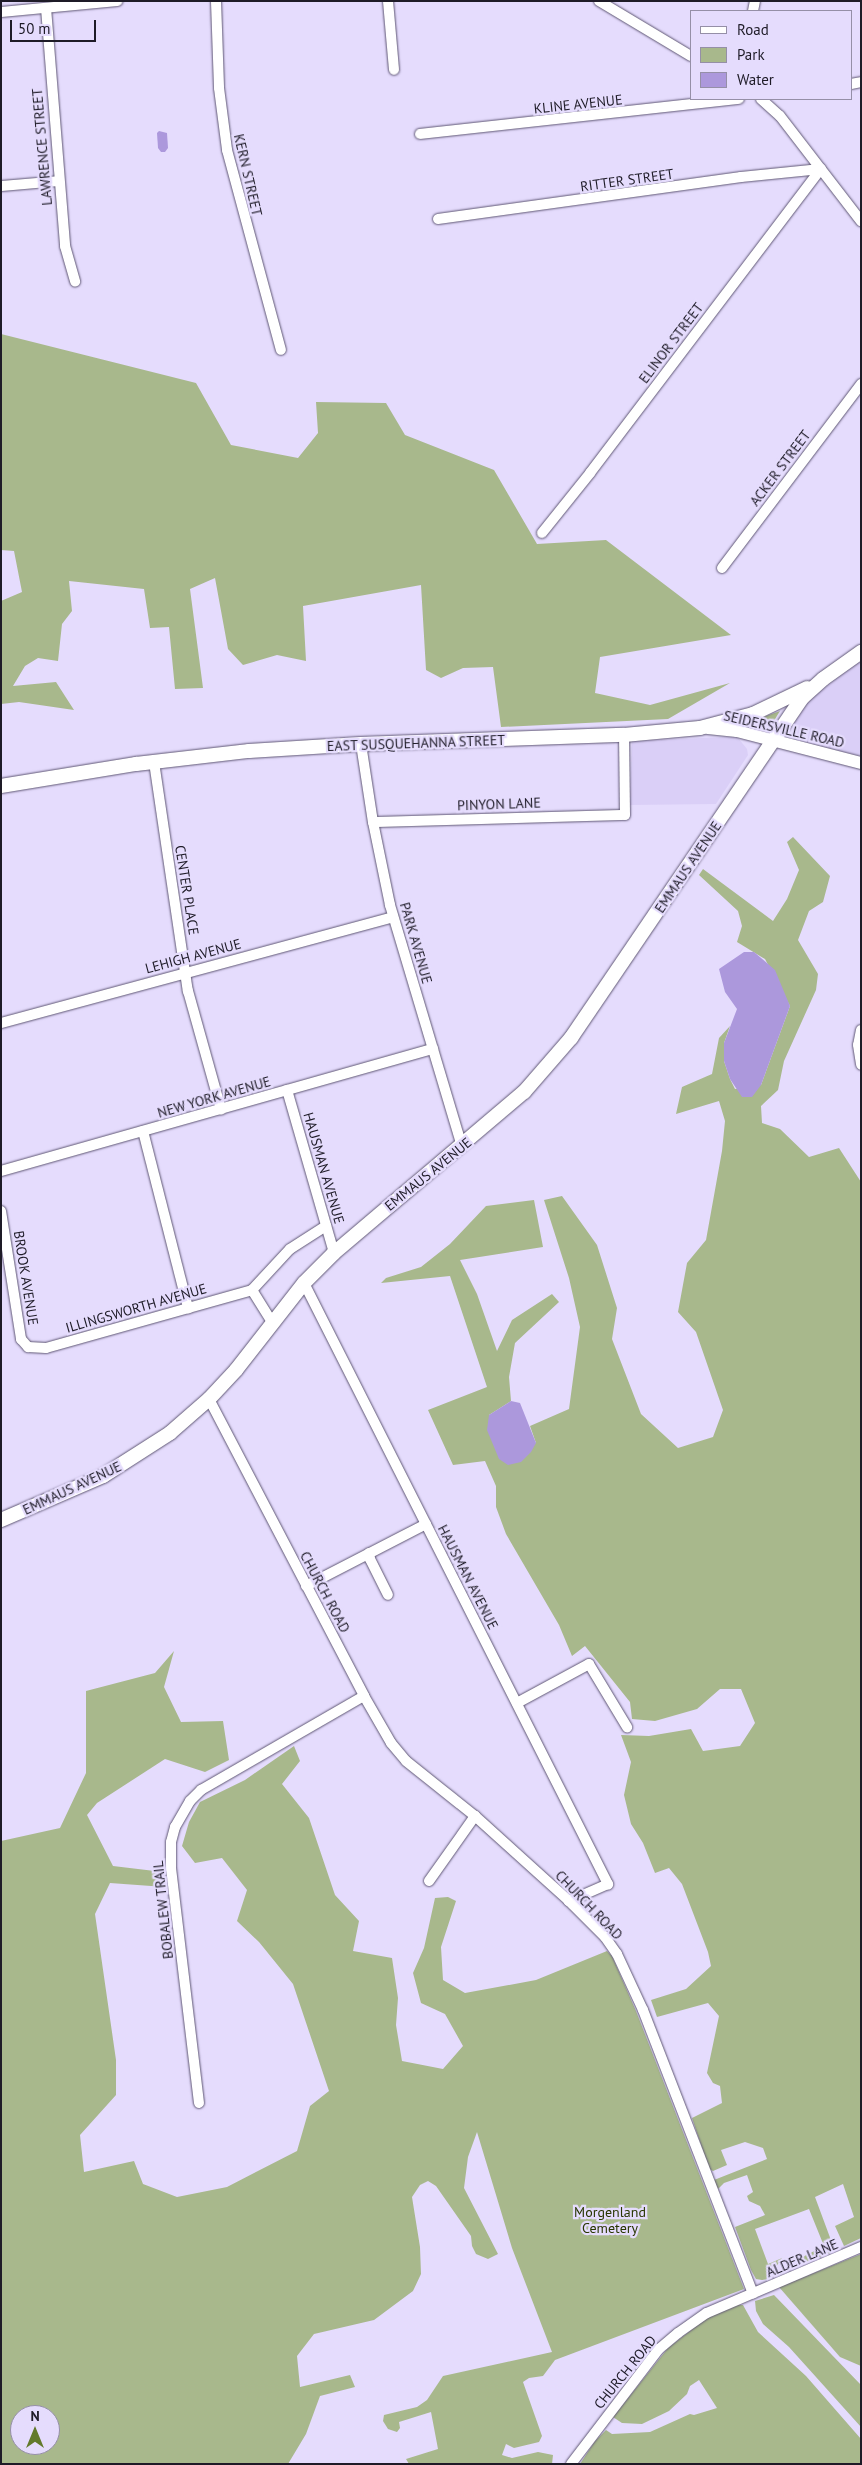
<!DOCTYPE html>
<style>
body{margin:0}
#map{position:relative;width:862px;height:2465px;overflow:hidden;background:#e5dcfd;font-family:"PT Sans",sans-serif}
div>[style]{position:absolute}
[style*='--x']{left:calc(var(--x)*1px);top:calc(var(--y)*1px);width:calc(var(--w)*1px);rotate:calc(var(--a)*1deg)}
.built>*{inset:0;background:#dacff7}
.green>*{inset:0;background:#a8b88c}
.water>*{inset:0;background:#ac98dc}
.roads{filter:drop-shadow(0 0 1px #5f5774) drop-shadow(0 0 1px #5f5774)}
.minor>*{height:10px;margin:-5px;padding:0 5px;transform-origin:5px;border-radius:5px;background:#fff}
.tertiary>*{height:12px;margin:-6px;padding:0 6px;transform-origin:6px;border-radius:6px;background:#fff}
.secondary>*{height:14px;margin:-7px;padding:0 7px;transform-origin:7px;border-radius:7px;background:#fff}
span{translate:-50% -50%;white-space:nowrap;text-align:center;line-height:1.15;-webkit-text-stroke:4.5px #e5dcfd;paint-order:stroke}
.street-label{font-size:14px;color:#1e1b27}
.park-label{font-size:14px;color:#283600}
.frame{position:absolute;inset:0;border:2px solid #1e1b27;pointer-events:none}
.legend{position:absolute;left:690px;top:10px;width:162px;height:90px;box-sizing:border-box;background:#e5dcfd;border:1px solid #958fa7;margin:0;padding:6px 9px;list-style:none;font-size:15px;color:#1e1b27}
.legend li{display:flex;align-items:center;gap:10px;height:25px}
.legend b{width:25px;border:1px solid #958fa7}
.north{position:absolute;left:10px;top:2405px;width:50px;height:50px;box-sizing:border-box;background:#e5dcfd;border:1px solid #958fa7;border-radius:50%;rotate:0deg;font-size:14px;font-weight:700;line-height:20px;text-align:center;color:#1e1b27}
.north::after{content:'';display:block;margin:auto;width:18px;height:22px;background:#637a2c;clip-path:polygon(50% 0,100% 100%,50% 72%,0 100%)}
.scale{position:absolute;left:10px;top:20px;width:86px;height:22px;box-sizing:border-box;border:2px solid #1e1b27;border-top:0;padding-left:6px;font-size:15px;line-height:18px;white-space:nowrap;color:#1e1b27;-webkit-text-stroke:4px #e5dcfd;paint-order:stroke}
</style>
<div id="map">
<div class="built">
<i style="clip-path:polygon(861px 660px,861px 756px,790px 739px,795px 718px,809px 700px)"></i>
<i style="clip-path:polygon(727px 737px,738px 738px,747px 749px,748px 755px,716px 804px,630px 805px,632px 741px)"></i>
</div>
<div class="green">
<i style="clip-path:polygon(1px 334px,196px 383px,231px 445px,298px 458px,318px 433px,316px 402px,386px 403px,405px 435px,494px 470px,537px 544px,606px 540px,731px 635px,600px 657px,595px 693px,650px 705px,730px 683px,668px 719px,501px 727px,493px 667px,463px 668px,441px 678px,426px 670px,421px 585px,303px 606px,306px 661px,277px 655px,243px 665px,228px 649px,215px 578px,190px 589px,203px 688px,175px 689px,169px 627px,150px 628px,144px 589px,69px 581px,72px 611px,62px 624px,58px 661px,38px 658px,25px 666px,13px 686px,56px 682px,74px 710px,19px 702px,1px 704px,1px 601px,22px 592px,14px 551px,1px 550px)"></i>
<i style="clip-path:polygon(780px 711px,767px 732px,748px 726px,750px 722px)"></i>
<i style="clip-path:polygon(793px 837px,830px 876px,823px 902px,809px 911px,798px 940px,818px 974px,816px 990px,784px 1061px,778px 1090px,761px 1106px,762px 1123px,780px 1129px,809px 1157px,839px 1148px,861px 1182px,861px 2238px,844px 2246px,835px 2226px,854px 2217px,843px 2184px,815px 2197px,835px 2251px,781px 2272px,787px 2265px,824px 2246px,809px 2209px,755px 2229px,768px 2264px,782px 2258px,768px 2279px,762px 2280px,756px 2279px,751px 2270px,735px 2227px,765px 2215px,760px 2206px,749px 2201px,747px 2196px,753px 2192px,747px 2175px,724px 2183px,718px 2189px,714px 2180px,767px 2159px,763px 2148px,745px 2142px,721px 2150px,727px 2165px,713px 2171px,709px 2169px,692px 2118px,722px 2103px,720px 2086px,713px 2083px,707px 2073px,719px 2016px,708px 2003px,657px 2017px,651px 2000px,686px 1989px,711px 1966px,708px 1952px,682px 1884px,669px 1868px,655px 1873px,643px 1843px,631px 1824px,624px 1795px,631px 1762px,621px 1735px,649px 1736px,691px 1729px,703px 1751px,740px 1746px,755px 1723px,741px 1689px,720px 1689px,697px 1709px,655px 1721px,632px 1719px,630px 1702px,585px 1646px,572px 1656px,559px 1625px,506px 1534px,496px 1507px,496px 1486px,485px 1461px,453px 1465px,428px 1410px,487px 1387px,450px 1276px,381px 1283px,386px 1278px,421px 1267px,450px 1244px,486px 1206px,534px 1200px,543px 1247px,460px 1260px,477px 1294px,497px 1351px,512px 1320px,552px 1294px,559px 1302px,515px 1343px,509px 1377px,511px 1401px,489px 1415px,536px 1443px,530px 1426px,569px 1409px,580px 1327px,569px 1278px,544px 1200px,562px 1196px,597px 1245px,617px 1308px,612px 1339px,641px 1414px,678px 1448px,713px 1437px,723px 1410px,696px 1332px,678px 1312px,687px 1263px,706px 1240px,722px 1151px,725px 1121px,719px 1101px,676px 1114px,682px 1087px,712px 1074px,719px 1038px,730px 1026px,724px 1043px,724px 1061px,730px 1079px,735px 1089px,761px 1085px,790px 1006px,765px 959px,737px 942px,742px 926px,738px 911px,699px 875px,703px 869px,773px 921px,787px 899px,799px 870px,787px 842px)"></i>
<i style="clip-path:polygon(evenodd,174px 1651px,164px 1687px,181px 1722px,223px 1721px,229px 1760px,205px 1772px,165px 1759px,97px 1803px,87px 1815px,113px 1866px,163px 1872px,165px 1887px,110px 1883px,95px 1914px,116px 2060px,116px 2095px,80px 2135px,84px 2172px,134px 2161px,143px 2184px,177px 2197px,227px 2187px,297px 2151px,310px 2106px,329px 2091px,293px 1984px,259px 1942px,237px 1921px,247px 1890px,222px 1858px,195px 1863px,182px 1846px,189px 1822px,200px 1802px,245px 1780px,294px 1746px,300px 1761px,282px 1784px,309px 1818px,335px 1895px,359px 1921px,353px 1951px,392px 1958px,398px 1998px,396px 2025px,402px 2061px,443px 2069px,463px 2046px,445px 2014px,421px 2003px,413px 1973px,424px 1948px,435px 1898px,448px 1897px,456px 1901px,441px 1947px,443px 1980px,465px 1993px,536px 1980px,607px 1951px,612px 1956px,636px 2011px,744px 2289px,555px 2360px,543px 2376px,529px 2378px,523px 2382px,542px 2436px,539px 2442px,514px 2448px,506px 2444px,502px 2455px,512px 2458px,538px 2452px,553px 2455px,552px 2464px,409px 2464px,406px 2459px,438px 2449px,431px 2412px,399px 2422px,400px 2428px,397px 2432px,388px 2429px,383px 2421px,384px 2415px,417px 2407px,427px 2400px,443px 2376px,552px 2352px,512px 2248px,477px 2132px,468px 2157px,464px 2188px,498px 2254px,488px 2259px,476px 2254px,472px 2246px,471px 2236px,436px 2186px,428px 2181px,420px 2185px,412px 2197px,420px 2247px,421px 2274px,413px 2291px,374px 2320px,314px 2334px,297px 2356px,300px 2387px,350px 2375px,355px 2387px,320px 2396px,306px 2434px,288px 2464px,1px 2464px,1px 1841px,60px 1828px,86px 1773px,86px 1691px,155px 1673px,174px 1651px,20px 2415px,50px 2415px,50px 2445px,20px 2445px,20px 2415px)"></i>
<i style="clip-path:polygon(861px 2254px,861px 2366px,840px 2357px,779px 2287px)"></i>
<i style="clip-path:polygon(774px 2295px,861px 2385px,861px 2427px,789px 2347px,763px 2324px,756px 2311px,755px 2301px)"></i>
<i style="clip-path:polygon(733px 2305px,743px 2305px,758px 2332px,806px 2376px,861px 2439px,861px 2464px,580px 2464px,595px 2441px,606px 2430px,612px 2434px,650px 2432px,690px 2414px,694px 2415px,717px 2408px,699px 2380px,690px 2386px,687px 2394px,669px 2411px,642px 2424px,622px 2423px,613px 2417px,668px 2348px,708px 2317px)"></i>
</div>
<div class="water">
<i style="clip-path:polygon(159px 131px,167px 133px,168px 148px,165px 152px,161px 152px,158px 148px,157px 133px)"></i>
<i style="clip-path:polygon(744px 952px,754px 952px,775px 970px,790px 1006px,761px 1085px,752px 1097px,742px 1097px,730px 1079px,724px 1061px,724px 1043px,737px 1009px,725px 992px,719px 969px)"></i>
<i style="clip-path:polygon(511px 1401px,520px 1403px,536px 1443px,531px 1452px,521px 1462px,508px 1465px,499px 1459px,487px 1430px,489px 1415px)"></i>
</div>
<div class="roads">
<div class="minor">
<i style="--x:216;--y:1;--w:87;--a:88"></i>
<i style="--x:219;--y:88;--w:63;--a:82.6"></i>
<i style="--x:227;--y:150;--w:207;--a:74.9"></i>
<i style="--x:388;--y:1;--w:69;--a:85"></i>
<i style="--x:599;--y:1;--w:107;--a:30.9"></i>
<i style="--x:46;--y:8;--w:239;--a:85.4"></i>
<i style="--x:65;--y:246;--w:37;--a:74"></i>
<i style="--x:753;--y:11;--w:10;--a:-79"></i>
<i style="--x:1;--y:12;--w:117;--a:-5.4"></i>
<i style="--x:851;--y:84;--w:10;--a:-11"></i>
<i style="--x:761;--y:99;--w:25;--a:42"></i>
<i style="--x:780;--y:116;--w:133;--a:52.4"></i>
<i style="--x:420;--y:134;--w:321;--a:-6.3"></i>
<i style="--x:1;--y:186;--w:58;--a:-4.9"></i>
<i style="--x:438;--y:219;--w:306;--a:-7.9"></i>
<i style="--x:741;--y:177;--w:80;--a:-5.7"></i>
<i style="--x:542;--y:533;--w:77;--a:-51.3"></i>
<i style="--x:590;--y:473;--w:382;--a:-52.8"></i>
<i style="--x:722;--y:568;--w:231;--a:-52.9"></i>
<i style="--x:361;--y:744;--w:79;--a:81.3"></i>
<i style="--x:373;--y:822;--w:85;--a:78.4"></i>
<i style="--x:390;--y:905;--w:252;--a:73.4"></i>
<i style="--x:154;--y:762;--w:232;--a:81.6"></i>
<i style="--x:188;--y:991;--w:123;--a:74.4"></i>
<i style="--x:373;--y:822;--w:252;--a:-1.6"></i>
<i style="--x:625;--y:815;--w:80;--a:-90.7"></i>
<i style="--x:1;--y:1023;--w:406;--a:-15.1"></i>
<i style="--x:861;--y:1030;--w:15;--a:101"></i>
<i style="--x:858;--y:1045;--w:20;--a:81"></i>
<i style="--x:287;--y:1090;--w:170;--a:73.9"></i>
<i style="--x:143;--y:1131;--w:183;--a:75.7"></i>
<i style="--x:1;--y:1171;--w:449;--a:-15.8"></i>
<i style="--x:1;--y:1211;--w:130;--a:81.1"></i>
<i style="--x:21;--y:1339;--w:11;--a:49"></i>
<i style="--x:28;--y:1347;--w:18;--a:3"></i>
<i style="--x:46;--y:1348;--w:214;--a:-15.7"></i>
<i style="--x:252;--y:1290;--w:39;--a:58"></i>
<i style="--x:304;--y:1283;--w:674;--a:63.17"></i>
<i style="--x:608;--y:1884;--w:43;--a:156.4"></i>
<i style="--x:252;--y:1290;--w:56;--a:-47.2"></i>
<i style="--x:290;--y:1249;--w:43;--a:-32.6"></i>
<i style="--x:209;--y:1399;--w:335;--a:62.4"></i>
<i style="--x:364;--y:1696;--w:54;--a:60.1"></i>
<i style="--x:391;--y:1743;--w:23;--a:50"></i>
<i style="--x:406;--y:1761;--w:88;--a:38.6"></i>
<i style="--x:475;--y:1816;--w:127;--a:42.1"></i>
<i style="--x:569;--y:1901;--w:51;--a:45"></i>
<i style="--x:605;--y:1937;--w:21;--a:55"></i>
<i style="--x:617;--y:1954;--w:62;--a:65.1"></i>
<i style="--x:643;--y:2010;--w:304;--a:68.8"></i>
<i style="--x:369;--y:1553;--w:6;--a:81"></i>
<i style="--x:370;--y:1559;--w:40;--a:63.4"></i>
<i style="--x:306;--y:1586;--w:135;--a:-27.3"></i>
<i style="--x:517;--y:1703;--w:82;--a:-28.4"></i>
<i style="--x:589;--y:1664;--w:74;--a:58.9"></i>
<i style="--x:429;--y:1881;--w:80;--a:-54.7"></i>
<i style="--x:199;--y:2103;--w:236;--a:-96.8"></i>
<i style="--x:171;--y:1869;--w:27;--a:-90"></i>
<i style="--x:171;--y:1842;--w:16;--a:-75"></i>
<i style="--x:175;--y:1827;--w:30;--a:-60"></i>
<i style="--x:190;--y:1801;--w:16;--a:-45"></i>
<i style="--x:201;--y:1790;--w:188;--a:-30"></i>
<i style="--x:571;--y:2464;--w:145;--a:-52.6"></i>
<i style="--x:659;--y:2349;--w:25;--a:-40"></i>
<i style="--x:678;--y:2333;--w:35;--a:-35"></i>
<i style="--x:707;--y:2313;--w:168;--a:-23.2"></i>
</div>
<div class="tertiary">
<i style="--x:708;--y:728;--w:29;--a:6"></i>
<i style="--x:737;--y:731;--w:128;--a:14.5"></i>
</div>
<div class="secondary">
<i style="--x:1;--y:786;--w:137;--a:-9.3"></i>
<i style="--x:136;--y:764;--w:114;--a:-6.6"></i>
<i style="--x:249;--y:751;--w:112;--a:-3.6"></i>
<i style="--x:361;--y:744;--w:263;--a:-2"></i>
<i style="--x:624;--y:735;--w:76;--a:-5.3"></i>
<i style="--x:700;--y:728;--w:55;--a:-14.8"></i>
<i style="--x:753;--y:714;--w:60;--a:-25.7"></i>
<i style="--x:1;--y:1520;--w:111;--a:-23.3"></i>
<i style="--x:103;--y:1476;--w:80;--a:-32.7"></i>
<i style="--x:170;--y:1433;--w:52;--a:-41.1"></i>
<i style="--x:209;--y:1399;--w:40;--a:-47"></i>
<i style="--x:236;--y:1370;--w:110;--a:-52"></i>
<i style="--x:304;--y:1283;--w:42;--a:-45"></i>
<i style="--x:334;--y:1253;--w:249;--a:-40.3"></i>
<i style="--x:524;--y:1092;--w:72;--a:-49"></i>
<i style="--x:571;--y:1038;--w:411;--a:-55.8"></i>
<i style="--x:802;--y:698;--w:28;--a:-42"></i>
<i style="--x:823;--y:679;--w:47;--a:-35.4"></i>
</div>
</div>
<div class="street-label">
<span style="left:578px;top:104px;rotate:-6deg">KLINE AVENUE</span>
<span style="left:42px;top:147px;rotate:-95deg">LAWRENCE STREET</span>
<span style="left:248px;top:175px;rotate:77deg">KERN STREET</span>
<span style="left:627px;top:180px;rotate:-8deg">RITTER STREET</span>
<span style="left:671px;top:343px;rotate:-53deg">ELINOR STREET</span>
<span style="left:780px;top:468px;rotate:-53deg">ACKER STREET</span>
<span style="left:784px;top:729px;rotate:13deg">SEIDERSVILLE ROAD</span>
<span style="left:416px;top:743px;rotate:-2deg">EAST SUSQUEHANNA STREET</span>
<span style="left:499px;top:804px;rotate:-2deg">PINYON LANE</span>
<span style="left:688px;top:867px;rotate:-56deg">EMMAUS AVENUE</span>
<span style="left:187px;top:890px;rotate:81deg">CENTER PLACE</span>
<span style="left:416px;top:943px;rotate:74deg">PARK AVENUE</span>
<span style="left:193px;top:956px;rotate:-15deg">LEHIGH AVENUE</span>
<span style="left:214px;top:1097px;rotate:-16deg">NEW YORK AVENUE</span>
<span style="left:324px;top:1168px;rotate:74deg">HAUSMAN AVENUE</span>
<span style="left:428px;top:1174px;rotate:-39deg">EMMAUS AVENUE</span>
<span style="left:26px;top:1278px;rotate:81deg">BROOK AVENUE</span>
<span style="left:136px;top:1308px;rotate:-16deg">ILLINGSWORTH AVENUE</span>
<span style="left:72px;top:1488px;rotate:-25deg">EMMAUS AVENUE</span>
<span style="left:468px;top:1577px;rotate:63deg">HAUSMAN AVENUE</span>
<span style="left:325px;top:1592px;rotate:62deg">CHURCH ROAD</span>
<span style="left:589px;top:1905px;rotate:46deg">CHURCH ROAD</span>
<span style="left:163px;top:1910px;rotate:-96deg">BOBALEW TRAIL</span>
<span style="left:802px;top:2258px;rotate:-23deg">ALDER LANE</span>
<span style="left:625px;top:2372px;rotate:-51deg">CHURCH ROAD</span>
</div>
<div class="park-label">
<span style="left:610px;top:2220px">Morgenland<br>Cemetery</span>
</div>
<div class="frame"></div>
<ul class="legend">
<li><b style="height:6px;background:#fff"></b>Road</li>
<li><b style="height:14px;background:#a8b88c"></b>Park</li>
<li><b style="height:14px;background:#ac98dc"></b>Water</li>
</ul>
<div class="north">N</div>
<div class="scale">50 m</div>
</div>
